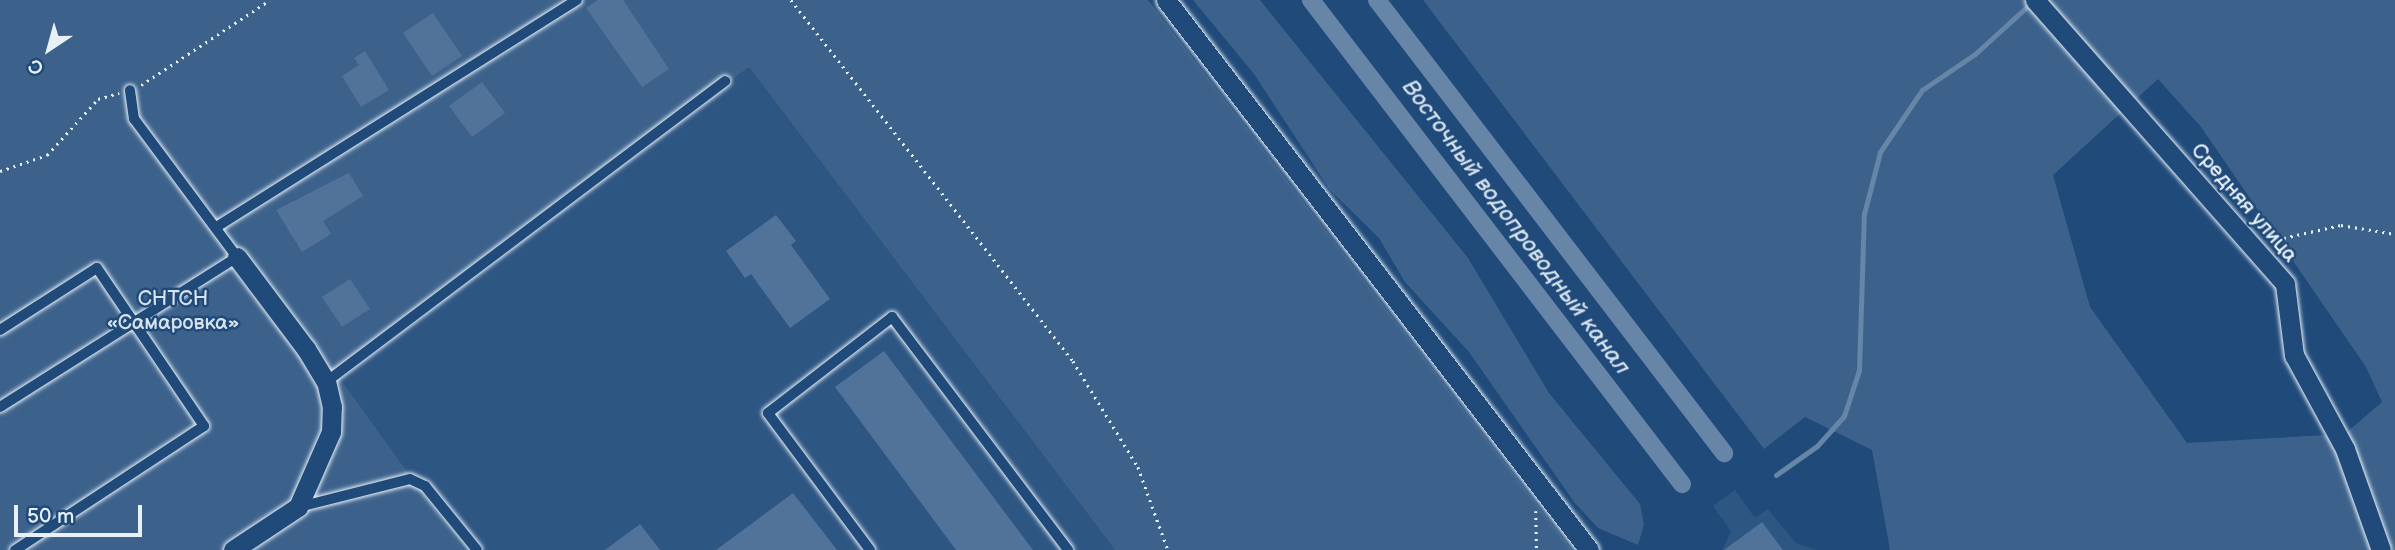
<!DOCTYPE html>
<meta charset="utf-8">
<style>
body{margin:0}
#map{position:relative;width:2395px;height:550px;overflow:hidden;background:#1f4a7a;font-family:"Balsamiq Sans",sans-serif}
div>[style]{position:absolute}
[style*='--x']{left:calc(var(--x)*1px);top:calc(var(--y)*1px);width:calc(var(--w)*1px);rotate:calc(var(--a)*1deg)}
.built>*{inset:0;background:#2e5683}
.green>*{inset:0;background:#3c628c}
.stream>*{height:5px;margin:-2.5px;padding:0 2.5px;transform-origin:2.5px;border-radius:2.5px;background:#6685a7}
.canal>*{height:18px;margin:-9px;padding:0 9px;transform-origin:9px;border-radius:9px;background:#6685a7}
.building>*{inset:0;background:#517399}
.path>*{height:2.5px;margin-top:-1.25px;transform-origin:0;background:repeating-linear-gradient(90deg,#e8f1f8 0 2px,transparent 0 7px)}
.roads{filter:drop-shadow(0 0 2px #e8f1f8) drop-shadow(0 0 2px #e8f1f8)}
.service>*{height:10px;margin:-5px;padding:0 5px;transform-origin:5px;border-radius:5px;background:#1f4a7a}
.minor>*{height:19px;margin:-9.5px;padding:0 9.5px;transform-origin:9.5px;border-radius:9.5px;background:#1f4a7a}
span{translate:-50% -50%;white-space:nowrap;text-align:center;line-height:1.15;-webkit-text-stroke:5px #1f4a7a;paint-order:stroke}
.street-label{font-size:21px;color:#e8f1f8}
.park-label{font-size:21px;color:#d7e3ed}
.water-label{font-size:23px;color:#d4e1ec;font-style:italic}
.north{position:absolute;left:14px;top:14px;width:70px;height:70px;-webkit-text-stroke:5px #1f4a7a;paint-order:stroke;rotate:216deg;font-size:19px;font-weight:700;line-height:28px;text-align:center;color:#e8f1f8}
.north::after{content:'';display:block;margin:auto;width:24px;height:32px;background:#e8f1f8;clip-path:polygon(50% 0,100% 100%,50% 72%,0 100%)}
.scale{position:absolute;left:14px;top:505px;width:128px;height:32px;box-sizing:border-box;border:4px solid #e8f1f8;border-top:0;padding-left:9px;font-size:21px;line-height:24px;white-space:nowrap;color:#e8f1f8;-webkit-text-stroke:5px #1f4a7a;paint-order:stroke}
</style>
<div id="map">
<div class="built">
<i style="clip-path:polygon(749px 67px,1115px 550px,464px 550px,336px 373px)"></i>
<i style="clip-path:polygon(1735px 490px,1755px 518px,1768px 509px,1796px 543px,1817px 550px,1722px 550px,1731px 531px,1713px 506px)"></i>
</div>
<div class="green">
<i style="clip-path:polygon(0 0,1148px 0,1572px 550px,1115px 550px,749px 67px,336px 373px,464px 550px,0 550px)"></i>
<i style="clip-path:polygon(1193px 0,1260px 0,1468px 258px,1549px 393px,1640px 504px,1644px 525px,1638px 545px,1598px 528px,1574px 502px,1469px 352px,1405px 282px,1379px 238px,1330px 190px,1254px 74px)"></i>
<i style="clip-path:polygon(evenodd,1423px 0,2395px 0,2395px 550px,1890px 550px,1872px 450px,1805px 417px,1764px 449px,1423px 0,2158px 79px,2201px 127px,2366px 367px,2382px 402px,2345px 434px,2187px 443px,2090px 307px,2053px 175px,2158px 79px)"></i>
</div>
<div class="stream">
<i style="--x:1776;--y:475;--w:50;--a:-35.3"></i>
<i style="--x:1817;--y:446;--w:40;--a:-48"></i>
<i style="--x:1844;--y:416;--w:48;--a:-71.9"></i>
<i style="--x:1859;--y:370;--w:156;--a:-88.2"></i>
<i style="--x:1864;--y:214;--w:64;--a:-75.5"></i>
<i style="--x:1880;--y:152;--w:75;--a:-55.9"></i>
<i style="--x:1922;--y:90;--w:64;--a:-34.2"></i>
<i style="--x:1975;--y:54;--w:76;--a:-42.3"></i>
</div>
<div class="canal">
<i style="--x:1311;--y:0;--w:610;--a:52.53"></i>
<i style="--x:1377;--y:0;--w:571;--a:52.55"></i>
</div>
<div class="building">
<i style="clip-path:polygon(598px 0,623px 0,669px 69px,642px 87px,586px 8px)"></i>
<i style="clip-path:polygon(433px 13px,462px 56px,432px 76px,403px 33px)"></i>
<i style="clip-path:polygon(365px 51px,389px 90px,361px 107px,342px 76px,359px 65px,354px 58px)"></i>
<i style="clip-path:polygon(482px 82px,505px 113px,472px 137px,449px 106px)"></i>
<i style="clip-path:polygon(349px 173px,363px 196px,323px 221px,331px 234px,302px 252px,276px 210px)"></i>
<i style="clip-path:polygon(776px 215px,796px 241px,791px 245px,830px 299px,790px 328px,751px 274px,745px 278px,726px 251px)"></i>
<i style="clip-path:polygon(350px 279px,370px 309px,342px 327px,322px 297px)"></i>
<i style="clip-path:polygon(884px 351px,1033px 550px,956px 550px,835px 387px)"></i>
<i style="clip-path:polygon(793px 493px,837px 550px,716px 550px)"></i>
<i style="clip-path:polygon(1762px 522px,1783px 550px,1724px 550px)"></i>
<i style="clip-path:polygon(640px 524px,660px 550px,605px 550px)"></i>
</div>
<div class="path">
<i style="--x:791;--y:0;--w:458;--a:52"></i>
<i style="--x:1073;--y:361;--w:124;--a:58.5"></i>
<i style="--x:1138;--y:467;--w:88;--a:70.1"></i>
<i style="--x:141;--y:85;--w:154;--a:-33.4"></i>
<i style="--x:0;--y:171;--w:50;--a:-18.8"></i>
<i style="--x:47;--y:155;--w:76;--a:-47.7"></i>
<i style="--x:98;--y:99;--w:22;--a:-16"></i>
<i style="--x:2270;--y:241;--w:73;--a:-12.7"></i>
<i style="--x:2341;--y:225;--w:55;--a:9.5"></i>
<i style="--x:1536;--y:511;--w:39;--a:89"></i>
</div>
<div class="roads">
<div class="service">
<i style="--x:218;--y:226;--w:424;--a:-32.2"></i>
<i style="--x:0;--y:330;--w:115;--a:-32.6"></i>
<i style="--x:97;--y:268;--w:191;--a:55.9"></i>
<i style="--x:204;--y:426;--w:226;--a:146.7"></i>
<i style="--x:326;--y:382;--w:500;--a:-37"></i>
<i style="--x:0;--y:407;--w:280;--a:-32.3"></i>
<i style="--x:237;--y:257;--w:172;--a:-126.7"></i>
<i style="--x:134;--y:119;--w:29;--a:-98"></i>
<i style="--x:299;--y:507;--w:114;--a:-14.2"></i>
<i style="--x:410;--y:479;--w:17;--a:25"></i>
<i style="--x:425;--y:486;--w:82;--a:50.9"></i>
<i style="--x:870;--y:550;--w:171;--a:-126.7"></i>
<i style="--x:768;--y:413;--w:157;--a:-37.7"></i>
<i style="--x:892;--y:317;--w:292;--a:52.9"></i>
</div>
<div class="minor">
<i style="--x:1166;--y:0;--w:694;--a:52.44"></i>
<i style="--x:2035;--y:0;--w:378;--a:48.6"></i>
<i style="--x:2285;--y:284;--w:72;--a:82.8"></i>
<i style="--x:2294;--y:355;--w:107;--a:61.5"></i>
<i style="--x:2345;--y:449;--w:107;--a:70.4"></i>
<i style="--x:233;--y:550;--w:78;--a:-33.5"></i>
<i style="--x:298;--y:507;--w:82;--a:-66.3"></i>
<i style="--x:331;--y:432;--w:25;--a:-88"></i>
<i style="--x:332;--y:407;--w:26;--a:-103"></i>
<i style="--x:326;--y:382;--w:39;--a:-121"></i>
<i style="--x:306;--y:349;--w:115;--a:-126.9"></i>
</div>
</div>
<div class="street-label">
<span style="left:2244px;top:203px;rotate:49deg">Средняя улица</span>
</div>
<div class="park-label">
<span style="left:173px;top:311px">СНТСН<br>«Самаровка»</span>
</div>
<div class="water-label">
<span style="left:1516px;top:227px;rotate:53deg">Восточный водопроводный канал</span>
</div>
<div class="north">С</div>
<div class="scale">50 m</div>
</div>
